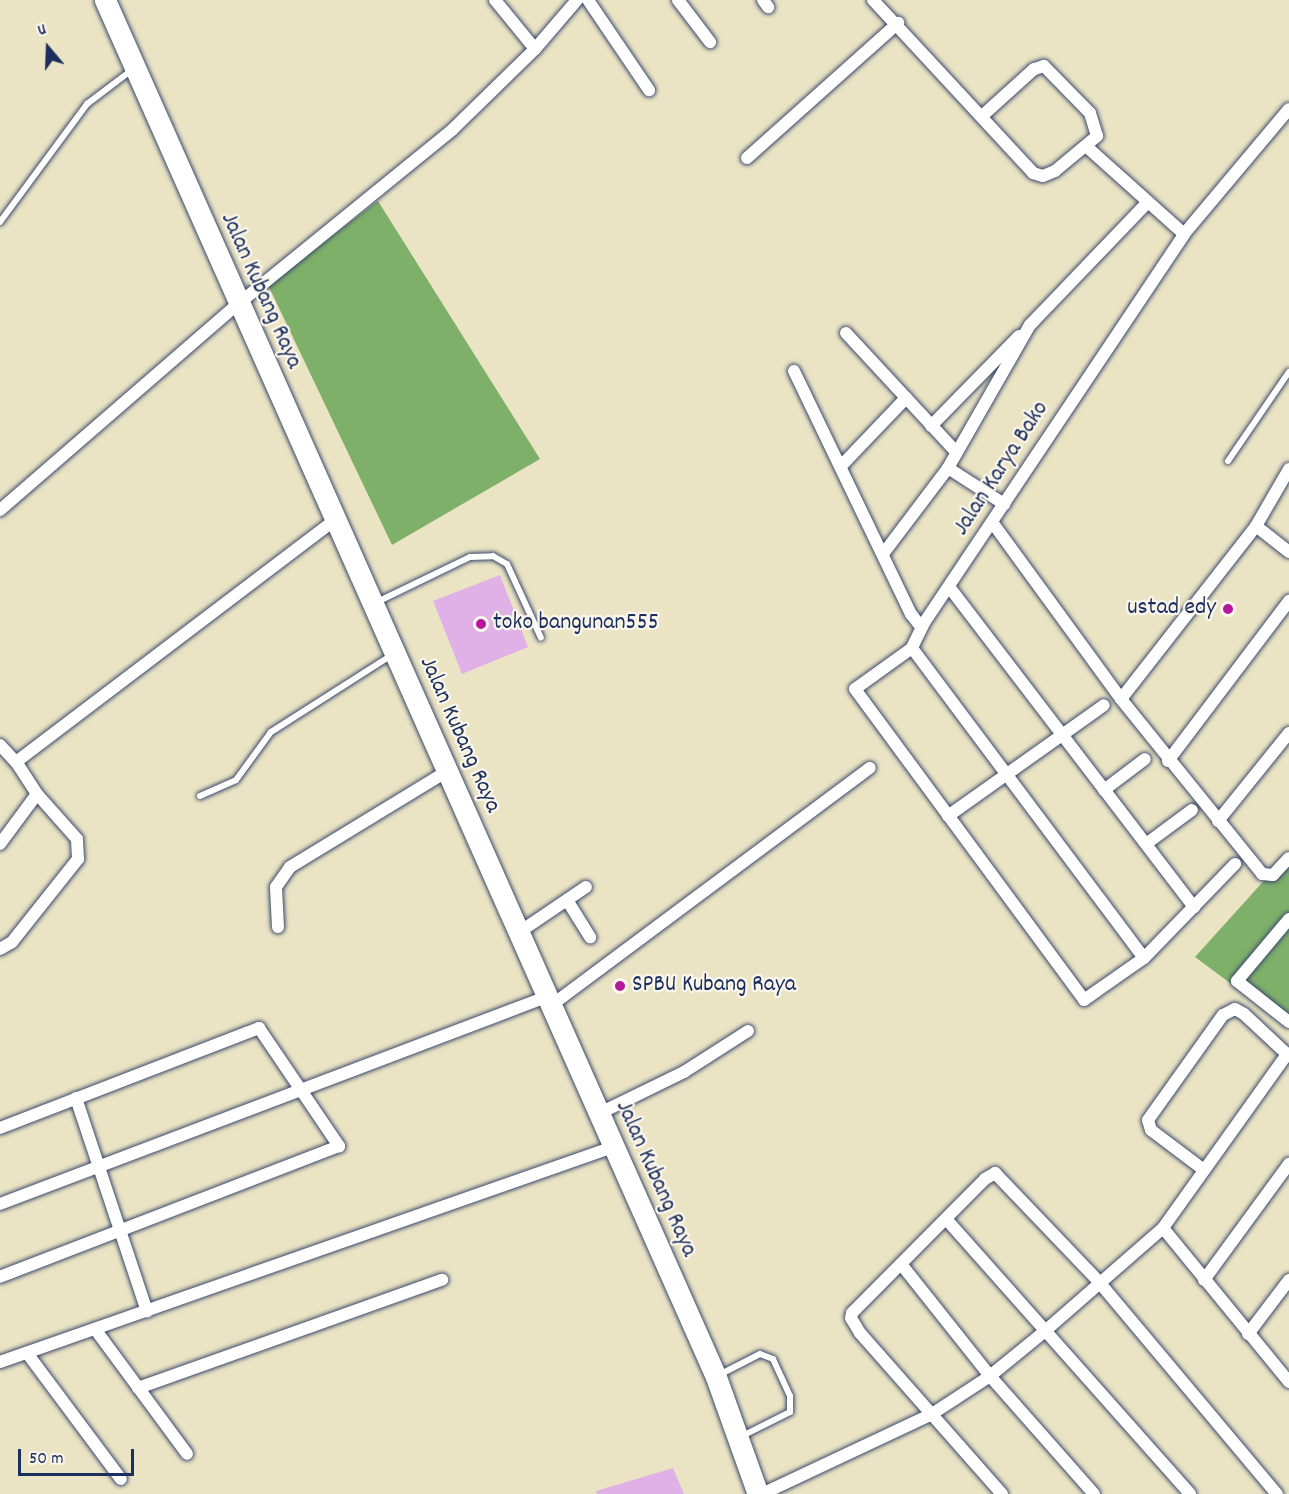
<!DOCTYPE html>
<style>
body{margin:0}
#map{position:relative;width:1289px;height:1494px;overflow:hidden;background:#ebe4c4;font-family:Dekko,sans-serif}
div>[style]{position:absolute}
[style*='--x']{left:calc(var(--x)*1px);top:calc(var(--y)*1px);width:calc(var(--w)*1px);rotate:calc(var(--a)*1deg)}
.forest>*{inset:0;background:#7fb06a}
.building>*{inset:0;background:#e0b1e7}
.roads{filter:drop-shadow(0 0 2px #3a4a6d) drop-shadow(0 0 2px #3a4a6d)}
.service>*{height:6px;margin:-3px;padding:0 3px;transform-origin:3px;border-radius:3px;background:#fff}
.minor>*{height:12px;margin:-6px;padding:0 6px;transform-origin:6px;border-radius:6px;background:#fff}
.trunk>*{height:21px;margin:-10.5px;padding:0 10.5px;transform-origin:10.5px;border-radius:10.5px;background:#fff}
.dots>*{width:16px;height:16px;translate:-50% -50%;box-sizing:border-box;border:3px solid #fbf7ec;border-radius:50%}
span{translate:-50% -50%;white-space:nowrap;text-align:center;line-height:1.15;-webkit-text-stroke:4.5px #fbf7ec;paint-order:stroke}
.street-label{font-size:24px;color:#1b2f5e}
.poi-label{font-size:24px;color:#1b2f5e}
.right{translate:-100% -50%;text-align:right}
.left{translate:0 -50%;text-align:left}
.north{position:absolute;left:18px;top:18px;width:60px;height:60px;-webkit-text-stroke:4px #fbf7ec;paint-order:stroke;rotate:341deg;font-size:16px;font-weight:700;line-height:24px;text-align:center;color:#1b2f5e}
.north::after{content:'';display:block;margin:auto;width:21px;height:27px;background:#1b2f5e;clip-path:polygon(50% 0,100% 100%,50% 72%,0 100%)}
.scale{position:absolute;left:18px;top:1449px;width:116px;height:27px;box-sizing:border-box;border:3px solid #1b2f5e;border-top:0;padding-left:8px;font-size:18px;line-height:21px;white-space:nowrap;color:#1b2f5e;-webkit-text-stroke:4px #fbf7ec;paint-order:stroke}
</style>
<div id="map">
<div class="forest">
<i style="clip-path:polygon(378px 201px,540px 459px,392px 545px,268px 285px)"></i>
<i style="clip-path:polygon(1289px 853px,1289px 1027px,1195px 957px)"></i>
</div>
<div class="building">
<i style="clip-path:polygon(500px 575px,528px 647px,462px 674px,433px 601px)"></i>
<i style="clip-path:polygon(673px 1468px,684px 1494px,597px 1494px,596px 1491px)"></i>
</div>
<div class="roads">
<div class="service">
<i style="--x:0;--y:222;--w:147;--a:-53.6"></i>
<i style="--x:87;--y:104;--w:56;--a:-37.1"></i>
<i style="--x:1228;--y:461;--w:108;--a:-55.6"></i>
<i style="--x:377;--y:602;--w:103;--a:-25.8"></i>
<i style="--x:470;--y:557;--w:23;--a:-2"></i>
<i style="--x:493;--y:556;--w:16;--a:30"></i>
<i style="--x:507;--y:564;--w:81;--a:65.3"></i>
<i style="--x:200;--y:796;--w:39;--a:-24"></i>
<i style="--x:236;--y:780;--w:59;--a:-53.9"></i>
<i style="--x:271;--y:732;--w:143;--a:-32.5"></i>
<i style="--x:719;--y:1375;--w:46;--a:-27.1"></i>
<i style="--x:760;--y:1354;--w:14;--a:21"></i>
<i style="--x:773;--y:1359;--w:41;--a:65.3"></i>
<i style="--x:790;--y:1396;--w:16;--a:90"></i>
<i style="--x:790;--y:1412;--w:56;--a:153.4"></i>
</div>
<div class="minor">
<i style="--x:495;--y:0;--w:63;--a:50.8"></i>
<i style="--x:588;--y:0;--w:109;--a:55.9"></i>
<i style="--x:678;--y:0;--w:53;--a:52.7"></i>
<i style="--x:763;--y:0;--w:9;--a:54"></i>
<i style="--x:873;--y:0;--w:236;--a:47.2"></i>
<i style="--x:1033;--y:173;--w:10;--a:17"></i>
<i style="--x:1043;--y:176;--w:13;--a:-23"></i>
<i style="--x:1055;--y:171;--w:55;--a:-39.8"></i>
<i style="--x:1097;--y:136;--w:24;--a:-107"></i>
<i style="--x:1090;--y:113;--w:66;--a:-134.4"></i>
<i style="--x:1044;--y:66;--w:10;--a:163"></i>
<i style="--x:1034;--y:69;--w:70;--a:137.9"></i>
<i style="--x:1087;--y:147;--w:130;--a:41.9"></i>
<i style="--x:747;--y:158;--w:203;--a:-41.8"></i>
<i style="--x:846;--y:333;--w:163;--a:47.2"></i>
<i style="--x:794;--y:371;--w:270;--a:64.3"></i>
<i style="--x:911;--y:614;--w:11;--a:52"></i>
<i style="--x:918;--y:623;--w:6;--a:0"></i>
<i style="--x:924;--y:623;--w:468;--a:-56.2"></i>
<i style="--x:1184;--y:234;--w:163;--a:-50"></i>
<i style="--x:931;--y:426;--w:126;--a:-45.6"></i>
<i style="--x:842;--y:465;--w:93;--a:-46.3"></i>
<i style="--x:948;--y:468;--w:67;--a:32.7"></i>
<i style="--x:0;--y:510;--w:315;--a:-40.9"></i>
<i style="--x:238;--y:304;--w:276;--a:-39.1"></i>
<i style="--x:452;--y:130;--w:116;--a:-44.3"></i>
<i style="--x:535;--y:49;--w:65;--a:-49.4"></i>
<i style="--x:992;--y:522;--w:219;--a:53.9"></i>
<i style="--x:1121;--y:699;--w:225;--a:51.1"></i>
<i style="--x:1262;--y:874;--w:11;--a:5"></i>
<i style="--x:1273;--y:875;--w:23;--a:-47"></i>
<i style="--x:1256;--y:526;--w:42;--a:38.2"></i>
<i style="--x:883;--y:554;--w:108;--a:-52.9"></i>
<i style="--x:948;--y:468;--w:165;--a:-60.2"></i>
<i style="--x:1030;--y:325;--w:169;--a:-46.2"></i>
<i style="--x:950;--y:588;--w:402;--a:52.6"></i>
<i style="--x:924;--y:623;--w:28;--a:116"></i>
<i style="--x:912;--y:648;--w:70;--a:144.3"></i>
<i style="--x:855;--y:689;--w:386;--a:53.6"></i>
<i style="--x:1084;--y:1000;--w:73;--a:-35"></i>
<i style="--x:1144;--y:958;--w:131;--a:-45.9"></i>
<i style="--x:912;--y:648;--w:387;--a:53.2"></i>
<i style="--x:1121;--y:699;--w:219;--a:-52"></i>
<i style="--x:1256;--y:526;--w:66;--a:-59.9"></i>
<i style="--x:0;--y:745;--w:23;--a:47"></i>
<i style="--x:16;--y:762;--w:399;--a:-37.2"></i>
<i style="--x:1168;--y:761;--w:201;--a:-52.9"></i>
<i style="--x:1104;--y:790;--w:51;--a:-37.1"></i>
<i style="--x:948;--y:816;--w:191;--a:-35.4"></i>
<i style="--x:1218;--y:821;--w:113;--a:-51.1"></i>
<i style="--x:0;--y:844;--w:62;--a:-53.5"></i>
<i style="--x:1146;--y:844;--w:57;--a:-36.5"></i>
<i style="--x:567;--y:900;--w:44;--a:58.1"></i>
<i style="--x:1289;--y:919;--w:81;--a:130"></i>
<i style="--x:1237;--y:981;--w:66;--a:38.3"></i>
<i style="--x:278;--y:927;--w:40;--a:-92.9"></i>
<i style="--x:276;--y:887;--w:24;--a:-55"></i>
<i style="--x:290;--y:867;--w:184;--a:-31.4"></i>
<i style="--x:518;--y:933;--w:82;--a:-34.1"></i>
<i style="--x:0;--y:949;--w:14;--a:-30"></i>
<i style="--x:12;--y:942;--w:106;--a:-51.5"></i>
<i style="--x:78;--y:859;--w:20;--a:-93"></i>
<i style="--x:77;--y:839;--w:60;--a:-131.6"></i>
<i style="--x:37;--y:794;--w:38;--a:-123"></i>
<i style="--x:549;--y:1007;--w:400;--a:-36.7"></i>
<i style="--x:76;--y:1098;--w:225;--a:71.6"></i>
<i style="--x:598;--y:1114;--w:96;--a:-26"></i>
<i style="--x:684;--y:1072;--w:76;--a:-32.6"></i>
<i style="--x:0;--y:1128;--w:278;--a:-21.1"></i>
<i style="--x:259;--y:1028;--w:143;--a:55.9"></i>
<i style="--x:339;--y:1146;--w:363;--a:158.9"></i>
<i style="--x:1204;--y:1170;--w:66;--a:-143"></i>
<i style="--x:1151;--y:1130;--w:10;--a:-107"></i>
<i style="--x:1148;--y:1120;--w:129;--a:-54.5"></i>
<i style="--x:1223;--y:1015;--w:13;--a:-27"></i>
<i style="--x:1235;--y:1009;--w:10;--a:29"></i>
<i style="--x:1244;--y:1014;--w:62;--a:43"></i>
<i style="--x:0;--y:1204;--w:584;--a:-20.76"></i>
<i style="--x:947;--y:1220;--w:366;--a:48.4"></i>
<i style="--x:1163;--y:1228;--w:199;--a:50.7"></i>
<i style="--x:901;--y:1264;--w:143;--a:51.5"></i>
<i style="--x:990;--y:1376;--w:157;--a:48.6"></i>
<i style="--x:1204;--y:1280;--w:144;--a:-53.8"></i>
<i style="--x:95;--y:1329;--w:155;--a:53.6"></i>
<i style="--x:1248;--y:1334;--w:68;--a:-52.8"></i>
<i style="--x:27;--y:1353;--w:157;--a:53.3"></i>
<i style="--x:0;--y:1362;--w:650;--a:-19.33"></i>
<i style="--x:138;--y:1388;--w:323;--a:-19.6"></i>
<i style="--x:762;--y:1494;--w:188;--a:-25.2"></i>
<i style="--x:932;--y:1414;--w:69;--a:-33.2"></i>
<i style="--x:990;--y:1376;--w:71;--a:-39.3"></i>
<i style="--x:1045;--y:1331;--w:157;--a:-41.1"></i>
<i style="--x:1163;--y:1228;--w:214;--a:-54.5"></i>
<i style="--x:1002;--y:1494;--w:215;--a:-131.4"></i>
<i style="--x:860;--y:1333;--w:17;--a:-121"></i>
<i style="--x:851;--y:1318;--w:5;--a:-79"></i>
<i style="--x:852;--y:1313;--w:189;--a:-45.2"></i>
<i style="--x:985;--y:1179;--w:12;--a:-31"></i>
<i style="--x:995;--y:1173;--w:151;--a:46.3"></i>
<i style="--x:1099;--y:1282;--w:277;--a:50"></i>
</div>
<div class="trunk">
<i style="--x:105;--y:0;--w:1506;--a:66.07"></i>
<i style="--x:716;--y:1377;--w:124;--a:70.3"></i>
</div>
</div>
<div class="dots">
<i style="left:1228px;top:609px;background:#b5179e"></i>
<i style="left:481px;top:624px;background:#b5179e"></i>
<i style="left:620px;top:986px;background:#b5179e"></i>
</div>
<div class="street-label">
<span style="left:260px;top:291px;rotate:66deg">Jalan Kubang Raya</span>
<span style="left:1002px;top:469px;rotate:-57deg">Jalan Karya Bako</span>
<span style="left:459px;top:735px;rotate:66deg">Jalan Kubang Raya</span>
<span style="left:655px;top:1179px;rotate:66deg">Jalan Kubang Raya</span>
</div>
<div class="poi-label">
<span class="right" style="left:1216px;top:609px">ustad edy</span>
<span class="left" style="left:493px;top:624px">toko bangunan555</span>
<span class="left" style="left:632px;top:986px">SPBU Kubang Raya</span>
</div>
<div class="north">U</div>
<div class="scale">50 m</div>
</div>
